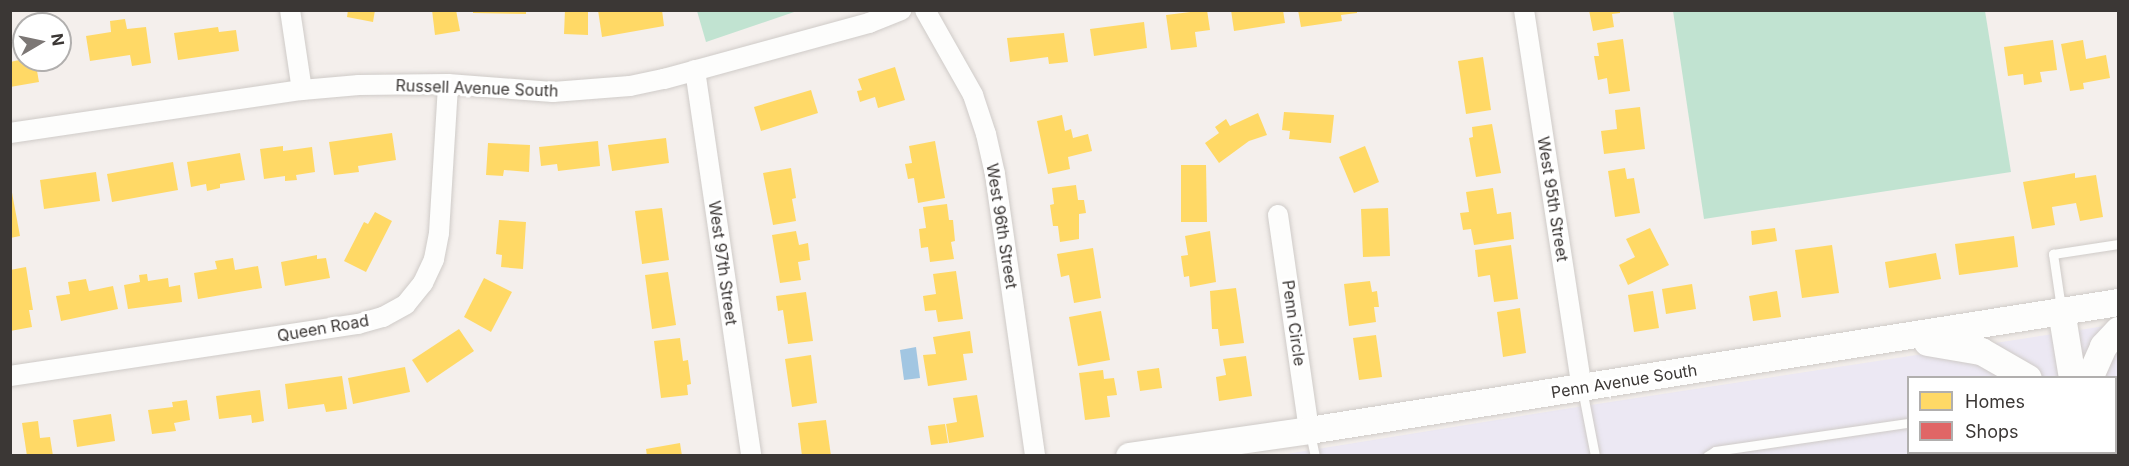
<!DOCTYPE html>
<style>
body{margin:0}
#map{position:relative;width:2129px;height:466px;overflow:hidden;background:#f4efec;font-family:Inter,sans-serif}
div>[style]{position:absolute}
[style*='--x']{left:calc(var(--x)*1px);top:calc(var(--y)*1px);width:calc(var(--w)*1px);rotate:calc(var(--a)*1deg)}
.commercial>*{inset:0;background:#ece8f3}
.green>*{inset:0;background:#c1e3d1}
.water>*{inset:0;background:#a2c6e2}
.homes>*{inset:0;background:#ffd966}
.shops>*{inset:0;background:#e06666}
.roads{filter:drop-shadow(0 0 2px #cfcbc8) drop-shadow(0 0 2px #cfcbc8)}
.lane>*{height:9px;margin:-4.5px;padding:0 4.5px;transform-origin:4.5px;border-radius:4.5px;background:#fdfdfc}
.street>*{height:20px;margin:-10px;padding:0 10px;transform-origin:10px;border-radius:10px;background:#fdfdfc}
.secondary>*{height:27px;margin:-13.5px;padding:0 13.5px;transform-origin:13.5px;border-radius:13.5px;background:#fdfdfc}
span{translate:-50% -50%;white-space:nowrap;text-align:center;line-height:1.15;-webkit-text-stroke:6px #fff;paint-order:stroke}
.street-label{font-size:16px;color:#3b3735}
.frame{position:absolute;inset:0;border:12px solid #3b3735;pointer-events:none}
.legend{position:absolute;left:1907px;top:376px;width:210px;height:78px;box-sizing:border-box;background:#fff;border:2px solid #b1afae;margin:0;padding:8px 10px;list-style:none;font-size:18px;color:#3b3735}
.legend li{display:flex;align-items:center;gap:12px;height:30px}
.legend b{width:30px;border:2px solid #b1afae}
.north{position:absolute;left:12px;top:12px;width:60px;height:60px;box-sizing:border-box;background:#fff;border:2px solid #b1afae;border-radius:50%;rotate:81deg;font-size:16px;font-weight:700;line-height:24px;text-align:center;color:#3b3735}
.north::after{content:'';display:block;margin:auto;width:21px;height:27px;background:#7c7775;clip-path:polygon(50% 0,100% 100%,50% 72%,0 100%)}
</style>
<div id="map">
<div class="commercial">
<i style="clip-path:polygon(evenodd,2118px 324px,2118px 455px,1274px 456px,1571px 408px,2118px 324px,1908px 378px,2116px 378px,2116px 452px,1908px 452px,1908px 378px)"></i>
</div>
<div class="green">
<i style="clip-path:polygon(797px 11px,706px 42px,697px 11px,797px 10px)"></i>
<i style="clip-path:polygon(1673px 11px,1985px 11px,2011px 172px,1704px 219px)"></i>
</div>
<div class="water">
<i style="clip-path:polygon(916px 347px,920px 378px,904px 380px,900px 350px)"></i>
</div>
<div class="homes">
<i style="clip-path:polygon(348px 10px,375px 10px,373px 22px,347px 17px)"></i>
<i style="clip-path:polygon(432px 10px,456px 10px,460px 31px,435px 35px)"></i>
<i style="clip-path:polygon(473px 10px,526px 10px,526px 14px,473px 13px)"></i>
<i style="clip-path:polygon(565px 10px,588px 10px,588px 35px,564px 34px)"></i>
<i style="clip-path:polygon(598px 10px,662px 10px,664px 26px,602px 37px)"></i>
<i style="clip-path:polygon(1207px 10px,1210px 30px,1195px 32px,1197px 47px,1171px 50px,1166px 15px)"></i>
<i style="clip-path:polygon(1231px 10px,1283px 10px,1285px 23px,1234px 31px)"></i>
<i style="clip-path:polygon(1298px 10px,1357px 10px,1357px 13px,1341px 15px,1342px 21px,1301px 27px)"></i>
<i style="clip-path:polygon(1589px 10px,1620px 10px,1620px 13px,1612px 14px,1614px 27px,1593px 31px)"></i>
<i style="clip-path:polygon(125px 19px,127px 29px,146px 27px,151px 63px,132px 66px,130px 55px,90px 61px,86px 36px,111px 32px,110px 21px)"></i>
<i style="clip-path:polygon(1144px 22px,1147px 48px,1094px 56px,1090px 29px)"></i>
<i style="clip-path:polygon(218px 27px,219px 32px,236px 30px,239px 51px,178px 60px,174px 33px)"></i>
<i style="clip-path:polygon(1064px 33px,1068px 62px,1049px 64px,1048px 57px,1010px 62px,1007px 38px)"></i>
<i style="clip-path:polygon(1623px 39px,1630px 91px,1609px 94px,1607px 78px,1598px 80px,1594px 56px,1599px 56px,1597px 43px)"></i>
<i style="clip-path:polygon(2053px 40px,2057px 70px,2040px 72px,2042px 82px,2024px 85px,2023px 74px,2008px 76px,2004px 47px)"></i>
<i style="clip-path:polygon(2083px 40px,2086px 59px,2106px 55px,2110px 78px,2083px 83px,2084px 89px,2070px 91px,2061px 44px)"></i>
<i style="clip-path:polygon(1483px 57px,1491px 110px,1466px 114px,1458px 61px)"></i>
<i style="clip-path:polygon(24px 59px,35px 60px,39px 82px,10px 87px,10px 62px)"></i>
<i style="clip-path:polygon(895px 67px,905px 100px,878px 108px,875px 97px,860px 102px,857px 91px,862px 90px,858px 79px)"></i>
<i style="clip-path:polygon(811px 90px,818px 113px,761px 131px,754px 107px)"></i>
<i style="clip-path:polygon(1640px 107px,1645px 149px,1604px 154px,1601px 131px,1617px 129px,1615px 110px)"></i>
<i style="clip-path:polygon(1284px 112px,1334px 115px,1331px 143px,1289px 139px,1290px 131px,1282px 130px)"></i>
<i style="clip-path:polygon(1258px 113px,1267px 135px,1249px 141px,1219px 163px,1205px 143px,1219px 133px,1215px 127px,1226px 119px,1230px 126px)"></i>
<i style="clip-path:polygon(1062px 115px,1065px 131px,1071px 129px,1073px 138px,1088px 134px,1092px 151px,1068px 157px,1070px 169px,1048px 174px,1037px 121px)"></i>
<i style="clip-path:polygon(1492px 124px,1501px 173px,1476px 177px,1469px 138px,1473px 137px,1472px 127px)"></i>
<i style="clip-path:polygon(392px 133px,396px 160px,358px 166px,359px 172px,334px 175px,329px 142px)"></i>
<i style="clip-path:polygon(666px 138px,669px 163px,612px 171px,608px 145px)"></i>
<i style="clip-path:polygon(598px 141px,600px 166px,558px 171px,557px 164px,541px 166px,539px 147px)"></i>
<i style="clip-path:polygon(935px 141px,945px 198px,918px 203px,914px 178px,908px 179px,905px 164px,912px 163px,909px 146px)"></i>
<i style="clip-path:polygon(488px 143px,530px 145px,529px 172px,504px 170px,503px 176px,486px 175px)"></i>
<i style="clip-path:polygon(283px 146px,283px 151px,312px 147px,315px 172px,296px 175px,297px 180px,285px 181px,285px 176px,264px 179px,260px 149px)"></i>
<i style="clip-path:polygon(1365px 146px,1379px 182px,1354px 193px,1339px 157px)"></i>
<i style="clip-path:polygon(240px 153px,245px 180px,220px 184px,220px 188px,207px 191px,206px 184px,191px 187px,187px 162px)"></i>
<i style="clip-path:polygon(173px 162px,178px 190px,112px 202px,107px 174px)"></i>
<i style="clip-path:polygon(1181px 165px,1206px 165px,1207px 222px,1181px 222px)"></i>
<i style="clip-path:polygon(791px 168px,796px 198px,792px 199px,796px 221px,773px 225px,763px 173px)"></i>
<i style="clip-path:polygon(1625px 168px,1627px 179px,1634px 178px,1640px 213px,1615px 217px,1608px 171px)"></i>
<i style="clip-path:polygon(96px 172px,100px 201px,44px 209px,40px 180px)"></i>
<i style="clip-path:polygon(2075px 173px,2075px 178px,2096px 175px,2103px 217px,2080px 221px,2076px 203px,2052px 207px,2055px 225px,2032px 229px,2023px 182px)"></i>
<i style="clip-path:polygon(10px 182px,20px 236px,10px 238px)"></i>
<i style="clip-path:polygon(1076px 185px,1078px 200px,1084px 200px,1086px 213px,1079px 214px,1079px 239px,1060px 242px,1058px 226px,1053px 226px,1050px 205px,1054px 204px,1052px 188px)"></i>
<i style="clip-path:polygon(1493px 188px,1497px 214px,1511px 212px,1514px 239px,1474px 245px,1471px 229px,1463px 230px,1460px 213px,1469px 212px,1466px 192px)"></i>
<i style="clip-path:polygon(947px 204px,949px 220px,953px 220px,955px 241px,951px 242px,954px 259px,930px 262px,928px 247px,921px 248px,919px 229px,926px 228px,923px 207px)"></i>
<i style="clip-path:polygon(662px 208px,669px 260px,642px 264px,635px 211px)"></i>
<i style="clip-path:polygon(1388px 208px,1390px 256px,1363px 257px,1361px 209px)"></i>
<i style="clip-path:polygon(375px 212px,392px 221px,366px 272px,344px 261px,364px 222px,368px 224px)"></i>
<i style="clip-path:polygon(499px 220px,526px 222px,523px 269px,501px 267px,502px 255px,496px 254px)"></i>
<i style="clip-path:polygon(1650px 228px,1669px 265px,1628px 285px,1619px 265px,1635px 257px,1626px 239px)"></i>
<i style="clip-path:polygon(1775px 228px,1777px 241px,1752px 245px,1751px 231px)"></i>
<i style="clip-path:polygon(796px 231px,799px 245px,808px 243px,810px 260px,798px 262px,801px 280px,780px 283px,772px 235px)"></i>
<i style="clip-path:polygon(1210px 231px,1216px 282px,1190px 287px,1189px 276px,1184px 277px,1181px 256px,1188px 255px,1185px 236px)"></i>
<i style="clip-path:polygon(2014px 236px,2018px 267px,1959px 275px,1955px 244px)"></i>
<i style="clip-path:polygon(1511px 245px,1518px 299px,1494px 302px,1490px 275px,1478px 277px,1475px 250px)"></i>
<i style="clip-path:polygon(1832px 245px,1839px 293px,1802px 298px,1795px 250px)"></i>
<i style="clip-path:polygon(1093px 248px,1101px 298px,1074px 303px,1069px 275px,1061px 277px,1057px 254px)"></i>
<i style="clip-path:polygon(1936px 253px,1941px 279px,1889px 288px,1885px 262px)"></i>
<i style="clip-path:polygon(317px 255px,317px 259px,326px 258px,330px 278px,285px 286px,281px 262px)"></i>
<i style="clip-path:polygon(233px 258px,235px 270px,258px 266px,262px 288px,198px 299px,194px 273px,217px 269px,215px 261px)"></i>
<i style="clip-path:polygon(26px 267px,33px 310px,29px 310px,32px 327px,10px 331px,10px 270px)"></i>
<i style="clip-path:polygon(956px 271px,963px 319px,938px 322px,936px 310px,925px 311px,923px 296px,936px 294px,933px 274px)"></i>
<i style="clip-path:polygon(668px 272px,676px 325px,652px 329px,645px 275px)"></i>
<i style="clip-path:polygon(147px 274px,148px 281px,168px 278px,169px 287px,180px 285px,182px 302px,128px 309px,124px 285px,140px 282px,139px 275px)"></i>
<i style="clip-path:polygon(484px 278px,512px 292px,491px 332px,464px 317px)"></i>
<i style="clip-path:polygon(86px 279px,89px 291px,113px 286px,118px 309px,61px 321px,56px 296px,70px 294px,68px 282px)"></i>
<i style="clip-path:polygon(1370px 281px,1372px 292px,1377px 291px,1379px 307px,1374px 307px,1376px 322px,1349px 326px,1344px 284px)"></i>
<i style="clip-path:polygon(1692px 284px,1696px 309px,1666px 314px,1662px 289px)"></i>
<i style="clip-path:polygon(1236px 288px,1244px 343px,1220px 346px,1218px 329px,1212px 329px,1210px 291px)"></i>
<i style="clip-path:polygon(1653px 291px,1659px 328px,1634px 332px,1628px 295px)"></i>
<i style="clip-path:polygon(1777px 291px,1781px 317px,1753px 321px,1749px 296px)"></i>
<i style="clip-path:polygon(806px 292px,813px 341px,788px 344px,783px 310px,778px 311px,776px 296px)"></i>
<i style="clip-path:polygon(1520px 308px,1526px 353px,1503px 357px,1497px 312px)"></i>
<i style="clip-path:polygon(1101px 311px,1110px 360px,1078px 366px,1069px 317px)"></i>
<i style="clip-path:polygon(459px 329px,474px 351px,427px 383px,412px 360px)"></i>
<i style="clip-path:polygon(970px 331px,973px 353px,963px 354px,967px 380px,928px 386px,923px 355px,936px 354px,933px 337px)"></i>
<i style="clip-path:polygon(1376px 335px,1382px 377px,1359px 380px,1353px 338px)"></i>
<i style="clip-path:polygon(680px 338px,683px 361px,688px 360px,691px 384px,687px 385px,688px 395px,661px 398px,654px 341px)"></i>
<i style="clip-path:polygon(811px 355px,817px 403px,792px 407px,785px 359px)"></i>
<i style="clip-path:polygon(1246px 356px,1252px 396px,1219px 401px,1216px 377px,1226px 375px,1223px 359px)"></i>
<i style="clip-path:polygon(405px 367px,410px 392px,353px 404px,348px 378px)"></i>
<i style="clip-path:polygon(1159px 368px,1162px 388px,1140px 391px,1137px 371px)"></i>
<i style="clip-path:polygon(1103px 370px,1104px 379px,1114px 378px,1117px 395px,1107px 396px,1110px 417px,1085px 420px,1079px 373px)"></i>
<i style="clip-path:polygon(342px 376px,347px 409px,326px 412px,324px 404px,288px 409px,285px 384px)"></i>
<i style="clip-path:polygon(260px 390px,264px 421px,252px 423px,251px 415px,219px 419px,216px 396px)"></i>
<i style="clip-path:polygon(977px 395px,984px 437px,949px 443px,946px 424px,957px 422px,953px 398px)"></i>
<i style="clip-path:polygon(187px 400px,190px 420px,174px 423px,176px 431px,152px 434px,148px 410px,173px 407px,172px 402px)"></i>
<i style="clip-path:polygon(111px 414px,115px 441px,77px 447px,73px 420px)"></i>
<i style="clip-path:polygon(826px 420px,831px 456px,802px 456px,798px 423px)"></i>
<i style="clip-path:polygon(38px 421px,40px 438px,50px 437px,53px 456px,27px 456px,22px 423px)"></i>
<i style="clip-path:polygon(945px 424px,948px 443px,931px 445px,928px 426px)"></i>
<i style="clip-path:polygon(680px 443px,682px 456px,647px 456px,646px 449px)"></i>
</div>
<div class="shops">
<i style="clip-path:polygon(1930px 452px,1963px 452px,1963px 456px,1919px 456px)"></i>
</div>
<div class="roads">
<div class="lane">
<i style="--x:2061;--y:308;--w:55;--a:-98.4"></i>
<i style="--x:2053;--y:254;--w:66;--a:-8.7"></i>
<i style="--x:1582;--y:389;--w:68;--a:79"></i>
<i style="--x:1310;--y:433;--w:24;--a:78"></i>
<i style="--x:1999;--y:452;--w:4;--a:76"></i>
<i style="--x:1707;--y:456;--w:9;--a:-32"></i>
<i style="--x:1715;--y:451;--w:195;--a:-8.3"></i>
</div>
<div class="street">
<i style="--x:290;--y:10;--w:81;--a:81.5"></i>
<i style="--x:925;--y:10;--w:98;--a:60.5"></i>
<i style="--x:973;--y:95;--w:41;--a:71.6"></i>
<i style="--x:986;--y:134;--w:41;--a:77.3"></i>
<i style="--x:995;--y:174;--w:285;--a:81.9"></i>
<i style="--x:1524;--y:10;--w:381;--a:81.3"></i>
<i style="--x:695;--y:70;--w:390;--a:81.7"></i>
<i style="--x:10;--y:133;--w:295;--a:-8.4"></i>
<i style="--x:302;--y:90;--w:57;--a:-5"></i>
<i style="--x:359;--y:85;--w:89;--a:-0.6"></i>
<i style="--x:448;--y:84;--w:105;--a:4.4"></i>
<i style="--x:553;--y:92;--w:77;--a:-4.5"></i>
<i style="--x:630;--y:86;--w:35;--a:-12"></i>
<i style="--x:664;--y:79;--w:213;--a:-15.3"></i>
<i style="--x:869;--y:23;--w:35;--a:-22"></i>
<i style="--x:1278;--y:215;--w:217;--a:81.8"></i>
<i style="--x:10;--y:376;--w:352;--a:-8.5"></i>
<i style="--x:358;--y:324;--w:26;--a:-16"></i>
<i style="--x:383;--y:317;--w:26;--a:-29"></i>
<i style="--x:406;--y:304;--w:27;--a:-51"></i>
<i style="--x:423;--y:283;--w:26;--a:-65"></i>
<i style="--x:434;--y:259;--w:26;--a:-79"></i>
<i style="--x:439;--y:233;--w:149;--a:-86.5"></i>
</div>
<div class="secondary">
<i style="--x:2061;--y:310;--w:69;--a:80.8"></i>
<i style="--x:1927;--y:342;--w:55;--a:9.5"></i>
<i style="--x:1981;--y:351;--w:54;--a:29.9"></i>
<i style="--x:2089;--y:378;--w:35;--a:-66"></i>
<i style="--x:2103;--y:346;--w:22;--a:-47"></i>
<i style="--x:2081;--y:452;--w:4;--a:76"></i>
<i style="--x:1129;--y:456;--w:182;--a:-8.2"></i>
<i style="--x:1309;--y:430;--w:819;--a:-8.99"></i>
</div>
</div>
<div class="street-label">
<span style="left:477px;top:88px;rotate:2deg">Russell Avenue South</span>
<span style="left:1553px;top:199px;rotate:81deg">West 95th Street</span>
<span style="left:1002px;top:226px;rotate:81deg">West 96th Street</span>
<span style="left:723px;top:263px;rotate:82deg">West 97th Street</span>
<span style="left:1294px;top:323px;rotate:82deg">Penn Circle</span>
<span style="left:323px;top:328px;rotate:-10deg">Queen Road</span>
<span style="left:1624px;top:381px;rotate:-9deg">Penn Avenue South</span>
</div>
<div class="frame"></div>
<ul class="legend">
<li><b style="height:16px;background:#ffd966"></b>Homes</li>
<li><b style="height:16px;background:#e06666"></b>Shops</li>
</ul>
<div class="north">N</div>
</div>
